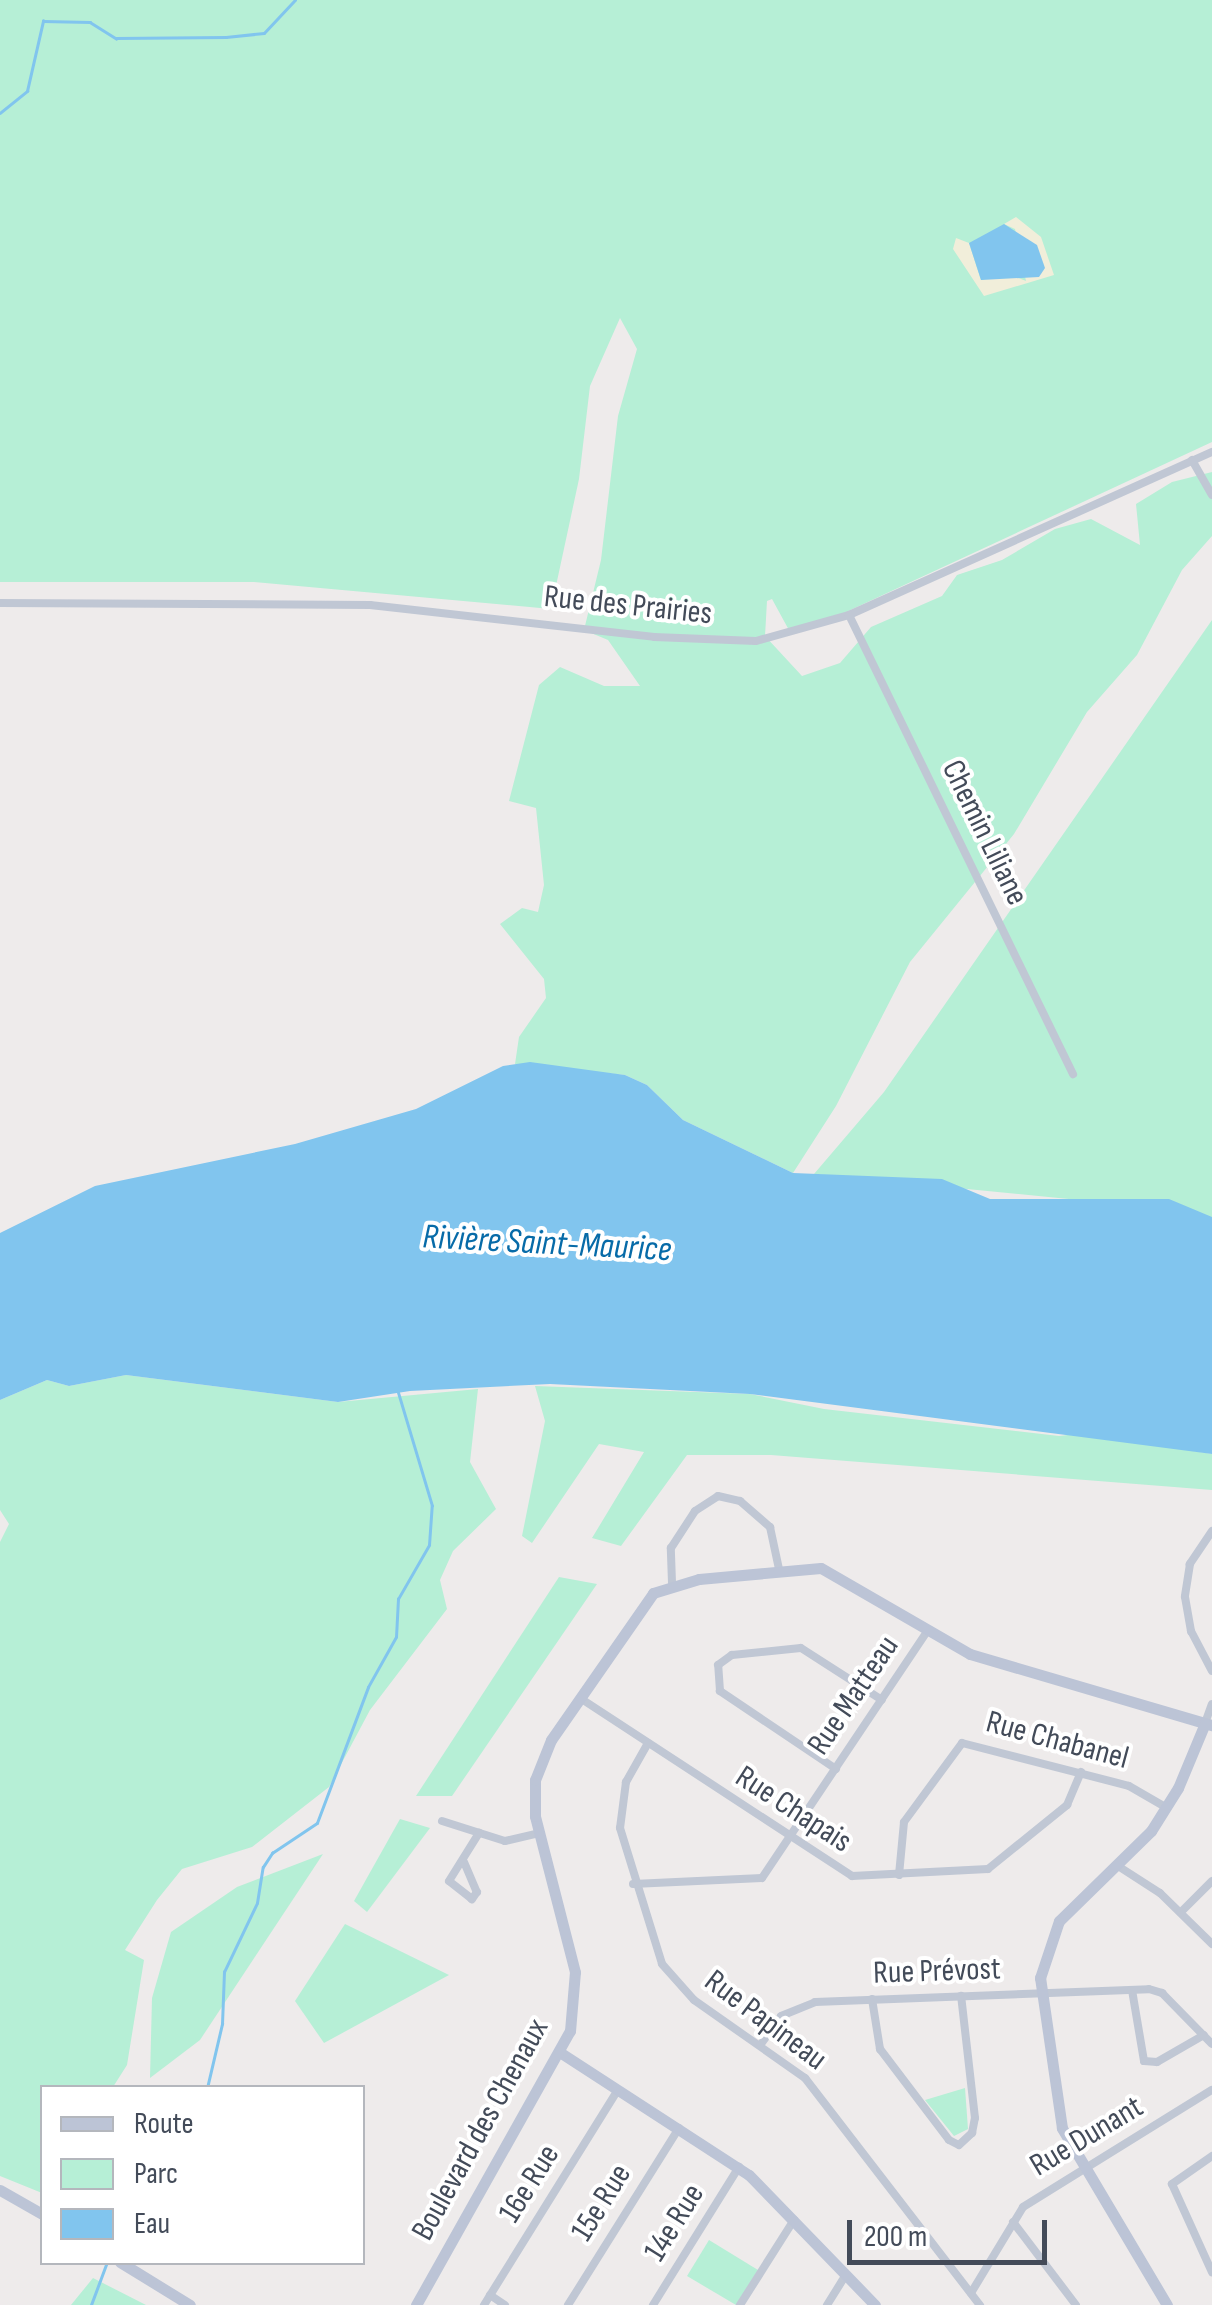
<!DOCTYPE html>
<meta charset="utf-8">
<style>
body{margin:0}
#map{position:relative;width:1212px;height:2305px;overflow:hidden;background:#eeebeb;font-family:"Sofia Sans Condensed",sans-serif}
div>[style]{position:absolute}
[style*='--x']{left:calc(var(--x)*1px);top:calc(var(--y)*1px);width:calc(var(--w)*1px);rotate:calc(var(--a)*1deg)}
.green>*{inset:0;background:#b6efd6}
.sand>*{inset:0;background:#f1eeda}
.water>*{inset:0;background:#81c5ee}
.stream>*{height:2.5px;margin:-1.25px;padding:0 1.25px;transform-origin:1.25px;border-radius:1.25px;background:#81c5ee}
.street>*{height:8px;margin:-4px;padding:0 4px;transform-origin:4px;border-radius:4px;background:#c0c7d4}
.secondary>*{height:11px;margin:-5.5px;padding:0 5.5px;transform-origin:5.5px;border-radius:5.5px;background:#bcc4d6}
span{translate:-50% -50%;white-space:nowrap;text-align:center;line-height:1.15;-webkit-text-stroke:8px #fff;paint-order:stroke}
.street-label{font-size:32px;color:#434b59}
.water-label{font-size:35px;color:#076ba8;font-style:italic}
.legend{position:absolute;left:40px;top:2085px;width:325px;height:180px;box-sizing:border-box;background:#fff;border:2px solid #b4b7bd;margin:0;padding:12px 18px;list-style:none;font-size:30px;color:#434b59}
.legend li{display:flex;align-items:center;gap:20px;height:50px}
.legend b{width:50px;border:2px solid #b4b7bd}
.scale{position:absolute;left:847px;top:2220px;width:200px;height:45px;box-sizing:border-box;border:5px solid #434b59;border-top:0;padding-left:12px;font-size:30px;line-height:35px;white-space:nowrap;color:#434b59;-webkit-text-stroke:8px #fff;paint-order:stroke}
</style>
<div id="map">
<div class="green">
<i style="clip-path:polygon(0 0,1212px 0,1212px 442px,844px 613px,790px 632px,772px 599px,767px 601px,765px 636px,802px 676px,840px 663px,871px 627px,942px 596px,957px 575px,1002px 560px,1055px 529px,1091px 519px,1140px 545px,1136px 504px,1172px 482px,1212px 472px,1212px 536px,1182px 570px,1137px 655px,1087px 712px,1014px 834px,910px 962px,836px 1106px,793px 1173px,683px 1120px,647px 1085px,625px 1075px,515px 1064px,519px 1037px,546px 998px,544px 979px,500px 924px,522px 908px,538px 912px,544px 885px,536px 808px,509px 801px,539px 685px,560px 667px,604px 686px,640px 686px,608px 640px,584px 630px,601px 560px,618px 416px,637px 349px,620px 318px,590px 386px,579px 479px,551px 609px,254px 582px,0 582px)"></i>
<i style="clip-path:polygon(1212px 620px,1212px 1226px,1119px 1204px,814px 1174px,884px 1092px)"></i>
<i style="clip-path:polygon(126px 1375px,338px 1402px,478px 1389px,470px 1462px,496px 1509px,453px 1551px,440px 1580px,447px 1609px,370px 1710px,329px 1787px,252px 1847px,182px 1869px,157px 1900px,125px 1950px,144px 1960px,127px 2065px,113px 2087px,42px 2088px,42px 2193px,0 2176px,0 1542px,9px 1524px,0 1510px,0 1400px,47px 1380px,69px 1386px)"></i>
<i style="clip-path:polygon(535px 1386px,750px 1394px,824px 1409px,1059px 1436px,1085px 1433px,1212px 1454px,1212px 1490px,771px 1455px,687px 1455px,621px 1546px,592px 1538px,644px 1452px,599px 1444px,532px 1543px,522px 1536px,545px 1421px)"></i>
<i style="clip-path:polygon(559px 1577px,597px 1584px,452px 1796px,416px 1796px)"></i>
<i style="clip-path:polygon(400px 1819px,430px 1828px,367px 1912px,354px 1901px)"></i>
<i style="clip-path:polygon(323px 1854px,200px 2040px,150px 2078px,152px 1998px,171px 1932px,237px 1887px)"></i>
<i style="clip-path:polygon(345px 1924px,449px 1975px,324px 2043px,295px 2001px)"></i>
<i style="clip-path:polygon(965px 2088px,968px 2129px,954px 2136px,925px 2100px)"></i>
<i style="clip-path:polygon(709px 2240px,758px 2270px,736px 2305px,687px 2276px)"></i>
<i style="clip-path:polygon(93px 2278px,146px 2305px,71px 2305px)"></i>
</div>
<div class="sand">
<i style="clip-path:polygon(1016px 217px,1041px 237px,1054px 275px,984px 296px,953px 249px,956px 238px,969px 243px,981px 280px,1008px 274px,1026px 281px,1015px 229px,1004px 224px)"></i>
</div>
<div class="water">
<i style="clip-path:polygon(1004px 224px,1037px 245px,1045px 268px,1039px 277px,981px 280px,969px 243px)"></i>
<i style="clip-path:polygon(530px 1062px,625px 1075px,647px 1085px,683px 1120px,793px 1173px,942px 1179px,990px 1199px,1169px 1199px,1212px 1217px,1212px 1454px,750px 1394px,550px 1384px,410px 1391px,338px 1402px,126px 1375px,69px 1386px,47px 1380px,0 1400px,0 1233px,95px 1186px,295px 1144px,416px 1109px,503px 1066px)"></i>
</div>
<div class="stream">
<i style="--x:0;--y:113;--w:35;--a:-39"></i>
<i style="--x:27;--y:91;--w:72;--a:-77.1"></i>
<i style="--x:43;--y:21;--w:47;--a:1.2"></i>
<i style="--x:90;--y:22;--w:31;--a:32"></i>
<i style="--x:116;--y:38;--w:110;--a:-0.5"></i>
<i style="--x:226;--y:37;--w:38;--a:-6"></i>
<i style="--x:264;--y:33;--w:45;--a:-46.8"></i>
<i style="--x:207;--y:2088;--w:66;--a:-76.8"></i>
<i style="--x:222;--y:2024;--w:52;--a:-87.8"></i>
<i style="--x:224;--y:1972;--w:76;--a:-64.4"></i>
<i style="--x:257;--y:1903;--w:36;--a:-81"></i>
<i style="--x:263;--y:1867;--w:17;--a:-57"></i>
<i style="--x:272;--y:1853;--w:54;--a:-33.7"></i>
<i style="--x:317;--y:1823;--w:145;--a:-69.4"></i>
<i style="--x:368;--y:1687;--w:57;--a:-60.8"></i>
<i style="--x:396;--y:1637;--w:38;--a:-87"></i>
<i style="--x:398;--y:1599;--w:62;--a:-60.1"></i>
<i style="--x:429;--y:1545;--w:39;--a:-86"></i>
<i style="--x:432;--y:1506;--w:118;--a:-106.7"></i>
<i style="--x:91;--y:2305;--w:46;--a:-69.6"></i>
</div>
<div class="street">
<i style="--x:1192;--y:460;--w:40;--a:60.3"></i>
<i style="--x:0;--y:603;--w:370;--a:0.3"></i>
<i style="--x:370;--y:605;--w:286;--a:6.4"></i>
<i style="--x:654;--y:637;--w:102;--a:2.2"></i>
<i style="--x:756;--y:641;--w:97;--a:-15.6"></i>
<i style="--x:849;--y:615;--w:398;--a:-24.2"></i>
<i style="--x:849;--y:615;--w:511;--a:63.99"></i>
<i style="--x:1212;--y:1531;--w:40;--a:124"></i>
<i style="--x:1190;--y:1564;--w:33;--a:99"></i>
<i style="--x:1185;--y:1597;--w:35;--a:80"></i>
<i style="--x:1191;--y:1631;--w:45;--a:62.3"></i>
<i style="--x:672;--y:1583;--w:35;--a:-92"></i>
<i style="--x:671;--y:1548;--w:44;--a:-57"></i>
<i style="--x:695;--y:1511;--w:27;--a:-33"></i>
<i style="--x:718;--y:1496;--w:23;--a:13"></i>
<i style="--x:740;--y:1501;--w:40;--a:41"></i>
<i style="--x:770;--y:1527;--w:43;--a:77.9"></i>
<i style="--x:580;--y:1698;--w:325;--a:33.2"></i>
<i style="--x:852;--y:1876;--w:136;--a:-2.9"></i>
<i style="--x:988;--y:1869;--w:102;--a:-39"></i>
<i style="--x:1067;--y:1805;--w:36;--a:-67"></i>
<i style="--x:1205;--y:1723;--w:20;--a:-70"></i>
<i style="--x:648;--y:1743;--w:45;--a:119.4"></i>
<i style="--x:626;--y:1782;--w:46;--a:97.4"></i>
<i style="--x:620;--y:1828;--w:142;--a:72.8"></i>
<i style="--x:662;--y:1964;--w:48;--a:48.4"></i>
<i style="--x:694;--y:2000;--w:136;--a:35.1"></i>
<i style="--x:805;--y:2078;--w:287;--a:52.4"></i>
<i style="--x:836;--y:1769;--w:140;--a:-146.1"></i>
<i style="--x:720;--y:1691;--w:26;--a:-94"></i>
<i style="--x:718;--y:1665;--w:17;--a:-36"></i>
<i style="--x:732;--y:1655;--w:69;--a:-5.8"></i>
<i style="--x:801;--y:1648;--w:96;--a:32.7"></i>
<i style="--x:442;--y:1821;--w:66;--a:17.6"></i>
<i style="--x:505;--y:1841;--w:36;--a:-13"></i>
<i style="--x:464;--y:1862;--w:33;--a:67"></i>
<i style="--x:477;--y:1892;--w:9;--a:126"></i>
<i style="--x:472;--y:1899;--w:29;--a:-142"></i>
<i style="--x:449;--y:1881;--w:57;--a:-58"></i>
<i style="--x:1118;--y:1866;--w:50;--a:32.7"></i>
<i style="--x:1160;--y:1893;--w:73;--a:44.4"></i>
<i style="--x:899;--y:1875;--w:53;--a:-84.6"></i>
<i style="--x:904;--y:1822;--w:98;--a:-53.7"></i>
<i style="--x:962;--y:1743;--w:172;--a:14.4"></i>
<i style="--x:1129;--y:1786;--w:44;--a:30.1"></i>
<i style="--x:633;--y:1884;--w:129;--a:-2.7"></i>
<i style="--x:762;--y:1878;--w:295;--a:-56.2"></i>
<i style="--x:1181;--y:1912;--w:44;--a:-45"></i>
<i style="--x:1132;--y:1990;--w:72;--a:80.4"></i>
<i style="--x:1144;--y:2061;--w:13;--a:4"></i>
<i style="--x:1157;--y:2062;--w:54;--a:-29.9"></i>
<i style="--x:872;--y:1999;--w:51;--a:80.9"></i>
<i style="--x:880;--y:2049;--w:114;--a:52.8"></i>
<i style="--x:949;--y:2140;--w:11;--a:27"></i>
<i style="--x:959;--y:2145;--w:18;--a:-43"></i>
<i style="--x:972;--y:2133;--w:15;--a:-79"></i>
<i style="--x:975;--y:2118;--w:123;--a:-96.5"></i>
<i style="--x:761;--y:2044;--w:34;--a:-54"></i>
<i style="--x:781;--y:2016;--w:37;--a:-22"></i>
<i style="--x:815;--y:2002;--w:334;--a:-2.2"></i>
<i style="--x:1149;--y:1989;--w:14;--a:17"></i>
<i style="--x:1162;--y:1993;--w:71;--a:45.6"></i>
<i style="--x:1212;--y:2156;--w:49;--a:145"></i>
<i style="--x:1172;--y:2184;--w:97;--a:65.6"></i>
<i style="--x:1013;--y:2222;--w:104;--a:52.8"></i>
<i style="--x:971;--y:2293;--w:100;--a:-58.8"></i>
<i style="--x:1023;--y:2207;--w:222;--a:-31.8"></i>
<i style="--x:490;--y:2295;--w:18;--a:34"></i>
<i style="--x:484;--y:2305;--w:253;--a:-58.1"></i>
<i style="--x:568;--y:2305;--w:209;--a:-57.9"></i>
<i style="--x:653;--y:2305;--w:163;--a:-58.1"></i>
<i style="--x:740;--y:2305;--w:101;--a:-57.6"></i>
<i style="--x:827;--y:2305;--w:36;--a:-58"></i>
</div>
<div class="secondary">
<i style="--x:561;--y:2053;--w:224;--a:33"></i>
<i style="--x:749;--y:2175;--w:181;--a:45.9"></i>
<i style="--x:0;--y:2190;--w:48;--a:29.7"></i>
<i style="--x:120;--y:2262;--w:82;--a:31.6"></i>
<i style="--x:416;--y:2305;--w:314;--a:-60.7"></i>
<i style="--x:570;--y:2031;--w:59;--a:-85.2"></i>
<i style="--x:575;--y:1972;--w:161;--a:-104.4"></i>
<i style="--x:535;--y:1816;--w:36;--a:-90"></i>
<i style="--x:535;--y:1780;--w:43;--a:-68.2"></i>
<i style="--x:551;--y:1740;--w:179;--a:-55.2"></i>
<i style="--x:653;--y:1593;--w:48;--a:-16.9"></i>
<i style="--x:699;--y:1579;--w:122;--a:-5.2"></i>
<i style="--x:821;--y:1568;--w:172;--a:30"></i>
<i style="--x:970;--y:1654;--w:252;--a:16.4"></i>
<i style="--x:1167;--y:2305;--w:206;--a:-120.7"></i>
<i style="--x:1062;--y:2128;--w:152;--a:-98.3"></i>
<i style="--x:1040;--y:1978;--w:60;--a:-71.6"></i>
<i style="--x:1059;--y:1921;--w:129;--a:-44.4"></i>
<i style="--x:1151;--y:1831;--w:51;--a:-57.9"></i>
<i style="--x:1178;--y:1788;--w:70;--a:-67.4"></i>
</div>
<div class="street-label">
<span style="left:628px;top:606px;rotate:6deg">Rue des Prairies</span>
<span style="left:984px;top:833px;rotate:64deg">Chemin Liliane</span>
<span style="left:854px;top:1696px;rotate:-56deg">Rue Matteau</span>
<span style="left:1057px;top:1741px;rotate:15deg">Rue Chabanel</span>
<span style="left:793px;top:1810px;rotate:33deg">Rue Chapais</span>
<span style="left:937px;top:1972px;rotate:-2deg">Rue Prévost</span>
<span style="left:765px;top:2021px;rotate:37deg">Rue Papineau</span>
<span style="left:481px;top:2130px;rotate:-61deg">Boulevard des Chenaux</span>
<span style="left:1087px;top:2137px;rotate:-31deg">Rue Dunant</span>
<span style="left:530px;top:2184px;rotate:-58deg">16e Rue</span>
<span style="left:602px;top:2203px;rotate:-58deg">15e Rue</span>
<span style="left:675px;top:2223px;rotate:-58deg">14e Rue</span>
</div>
<div class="water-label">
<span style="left:547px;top:1244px;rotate:3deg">Rivière Saint-Maurice</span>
</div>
<ul class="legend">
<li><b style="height:12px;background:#bcc4d6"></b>Route</li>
<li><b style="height:28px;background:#b6efd6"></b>Parc</li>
<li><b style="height:28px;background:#81c5ee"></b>Eau</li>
</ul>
<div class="scale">200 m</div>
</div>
